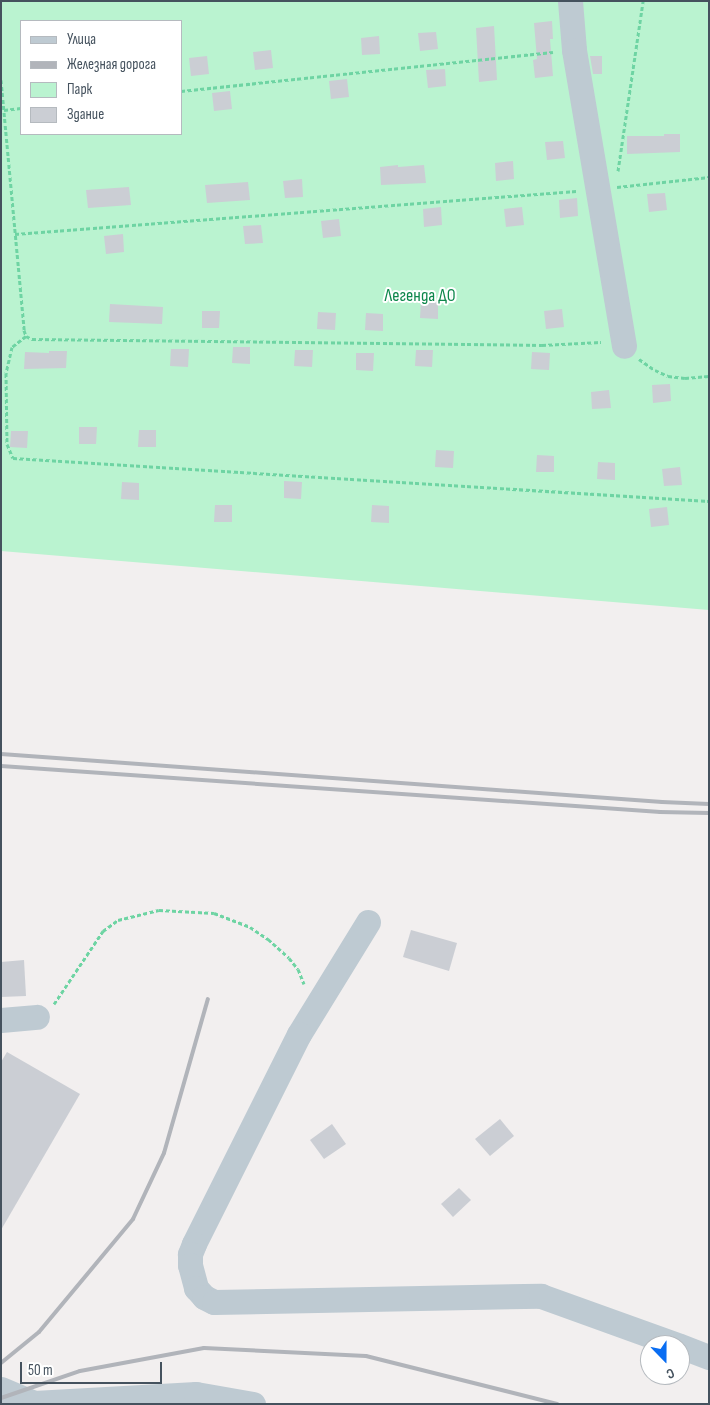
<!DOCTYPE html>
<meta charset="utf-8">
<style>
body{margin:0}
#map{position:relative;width:710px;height:1405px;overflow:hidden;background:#f2efef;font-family:"Sofia Sans Condensed",sans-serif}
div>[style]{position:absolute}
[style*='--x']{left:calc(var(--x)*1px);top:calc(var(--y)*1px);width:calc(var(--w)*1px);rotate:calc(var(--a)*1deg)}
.green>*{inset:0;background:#baf3d0}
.building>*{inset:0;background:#cbced4}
.path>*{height:3px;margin-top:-1.5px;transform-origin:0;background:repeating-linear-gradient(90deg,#6ed4a3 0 4px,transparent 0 6.5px)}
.minor>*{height:25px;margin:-12.5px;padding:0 12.5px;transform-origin:12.5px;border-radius:12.5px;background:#becad2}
.rail>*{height:4px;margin:-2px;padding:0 2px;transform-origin:2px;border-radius:2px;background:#b1b4ba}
span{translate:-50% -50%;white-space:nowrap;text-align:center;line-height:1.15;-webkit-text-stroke:4px #fff;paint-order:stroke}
.park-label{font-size:18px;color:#0f874c}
.frame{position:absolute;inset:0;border:2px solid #45525e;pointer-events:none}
.legend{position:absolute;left:20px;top:20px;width:162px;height:115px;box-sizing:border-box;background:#fff;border:1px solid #b5babf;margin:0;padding:6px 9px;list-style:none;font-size:15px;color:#45525e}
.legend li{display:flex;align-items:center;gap:10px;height:25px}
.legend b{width:25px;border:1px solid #b5babf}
.north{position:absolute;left:640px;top:1335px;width:50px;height:50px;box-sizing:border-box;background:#fff;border:1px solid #b5babf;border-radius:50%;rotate:158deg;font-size:14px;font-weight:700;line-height:20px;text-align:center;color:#45525e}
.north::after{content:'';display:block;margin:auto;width:18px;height:22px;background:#096df2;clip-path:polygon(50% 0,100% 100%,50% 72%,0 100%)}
.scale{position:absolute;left:20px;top:1362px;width:142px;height:22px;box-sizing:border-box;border:2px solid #45525e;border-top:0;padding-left:6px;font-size:15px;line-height:18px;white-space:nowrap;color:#45525e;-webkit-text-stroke:4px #fff;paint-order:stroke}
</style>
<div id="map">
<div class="green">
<i style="clip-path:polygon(evenodd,1px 1px,709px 1px,709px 610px,1px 551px,1px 1px,21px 21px,181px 21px,181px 134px,21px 134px,21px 21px)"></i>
</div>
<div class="building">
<i style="clip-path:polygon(552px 21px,553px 39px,550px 39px,553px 76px,535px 78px,533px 60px,537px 59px,534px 23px)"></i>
<i style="clip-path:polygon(494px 26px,497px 80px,479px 82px,476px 28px)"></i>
<i style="clip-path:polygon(436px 32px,438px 49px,420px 51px,418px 33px)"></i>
<i style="clip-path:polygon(379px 36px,380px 54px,362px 55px,361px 38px)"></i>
<i style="clip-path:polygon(271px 50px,273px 68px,255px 70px,253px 52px)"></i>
<i style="clip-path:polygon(207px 56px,209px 74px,191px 76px,189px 58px)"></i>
<i style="clip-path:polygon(590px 56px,602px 56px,602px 74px,593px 74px)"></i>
<i style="clip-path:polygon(445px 69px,446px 86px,428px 88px,426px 70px)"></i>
<i style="clip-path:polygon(347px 79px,349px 97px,331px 99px,329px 81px)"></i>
<i style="clip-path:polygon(230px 91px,232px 109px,214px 111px,212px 93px)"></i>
<i style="clip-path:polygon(664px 134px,680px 134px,680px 152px,627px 154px,627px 136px,664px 136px)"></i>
<i style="clip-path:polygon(563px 141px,565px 158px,547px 160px,545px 142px)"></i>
<i style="clip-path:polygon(513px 161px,514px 179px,496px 181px,495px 163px)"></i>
<i style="clip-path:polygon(398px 165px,398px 167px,424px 165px,426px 183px,381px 185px,380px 167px)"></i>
<i style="clip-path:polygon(302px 179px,303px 197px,285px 198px,283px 181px)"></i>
<i style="clip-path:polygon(248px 182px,250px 200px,207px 203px,205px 185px)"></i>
<i style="clip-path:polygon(129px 187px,131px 205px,88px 208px,86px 190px)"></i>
<i style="clip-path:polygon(665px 193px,667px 210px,649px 212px,647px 194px)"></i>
<i style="clip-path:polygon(577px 198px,578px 216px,560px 218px,559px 200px)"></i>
<i style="clip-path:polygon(441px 207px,442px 225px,424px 227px,423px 209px)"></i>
<i style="clip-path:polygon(522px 207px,524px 225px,506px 227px,504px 209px)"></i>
<i style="clip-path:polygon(339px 219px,341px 236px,323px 238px,321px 221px)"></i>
<i style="clip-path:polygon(261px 225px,263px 243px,245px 244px,243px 226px)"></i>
<i style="clip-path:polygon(123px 234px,124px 252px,106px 254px,104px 236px)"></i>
<i style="clip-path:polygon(421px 301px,438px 302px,438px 319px,420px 318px)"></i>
<i style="clip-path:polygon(110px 304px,163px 307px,162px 324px,109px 322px)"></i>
<i style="clip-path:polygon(562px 309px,564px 327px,546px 329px,544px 311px)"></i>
<i style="clip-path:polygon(202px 311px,220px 311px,219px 328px,202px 328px)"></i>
<i style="clip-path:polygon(318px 312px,336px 313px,335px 330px,317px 329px)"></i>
<i style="clip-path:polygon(366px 313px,383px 314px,383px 331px,365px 330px)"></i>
<i style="clip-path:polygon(233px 347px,250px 347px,250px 364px,232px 363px)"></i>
<i style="clip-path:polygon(171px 349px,189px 349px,188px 367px,170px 366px)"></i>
<i style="clip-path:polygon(295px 350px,313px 350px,312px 367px,294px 366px)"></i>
<i style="clip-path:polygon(416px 350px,433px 350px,432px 367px,415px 366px)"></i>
<i style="clip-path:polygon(49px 351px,67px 351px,66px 368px,24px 369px,25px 352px,49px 353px)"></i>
<i style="clip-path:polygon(532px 352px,550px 353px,549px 370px,531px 369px)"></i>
<i style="clip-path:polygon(356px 353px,374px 353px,373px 371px,356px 370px)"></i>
<i style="clip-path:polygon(670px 384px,671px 401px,653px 403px,652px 385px)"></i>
<i style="clip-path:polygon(609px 390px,611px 408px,592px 409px,591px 392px)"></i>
<i style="clip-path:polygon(79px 427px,97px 427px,96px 444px,79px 444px)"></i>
<i style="clip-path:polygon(139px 430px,156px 430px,156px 447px,138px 447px)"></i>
<i style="clip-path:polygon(11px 431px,28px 431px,27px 448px,10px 447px)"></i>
<i style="clip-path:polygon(436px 450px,454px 451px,453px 468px,435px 467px)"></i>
<i style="clip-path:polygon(537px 455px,554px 456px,554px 472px,536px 472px)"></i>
<i style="clip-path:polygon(598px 462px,615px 463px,615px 480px,597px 479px)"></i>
<i style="clip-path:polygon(680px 467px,682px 485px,664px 486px,662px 469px)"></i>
<i style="clip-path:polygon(284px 481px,302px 482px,301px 499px,284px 498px)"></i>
<i style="clip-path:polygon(122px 482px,139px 483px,139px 500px,121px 499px)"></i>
<i style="clip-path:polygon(215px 505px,232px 505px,232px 522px,214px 522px)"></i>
<i style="clip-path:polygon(372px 505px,389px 506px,389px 523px,371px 522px)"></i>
<i style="clip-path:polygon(667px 507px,669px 525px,651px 527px,649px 509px)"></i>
<i style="clip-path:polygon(411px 930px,457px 943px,449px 971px,403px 957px)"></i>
<i style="clip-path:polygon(24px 960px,26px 996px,1px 997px,1px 962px)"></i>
<i style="clip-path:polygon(7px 1052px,80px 1094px,1px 1230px,1px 1062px)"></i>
<i style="clip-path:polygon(500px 1119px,514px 1136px,490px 1156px,475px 1139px)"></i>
<i style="clip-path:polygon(332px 1124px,346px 1144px,324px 1159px,310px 1140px)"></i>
<i style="clip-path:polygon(459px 1188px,471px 1200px,453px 1217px,441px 1204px)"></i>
</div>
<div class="path">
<i style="--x:1;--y:80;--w:251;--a:84.7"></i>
<i style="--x:24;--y:330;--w:6;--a:72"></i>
<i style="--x:26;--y:336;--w:7;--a:27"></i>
<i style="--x:32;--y:339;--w:510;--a:0.67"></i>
<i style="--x:542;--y:345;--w:59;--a:-2.9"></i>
<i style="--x:181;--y:91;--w:374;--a:-6"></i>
<i style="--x:4;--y:110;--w:17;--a:-7"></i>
<i style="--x:618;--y:171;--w:172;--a:-81.6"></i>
<i style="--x:617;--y:187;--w:93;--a:-6.2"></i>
<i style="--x:15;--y:234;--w:563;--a:-4.38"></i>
<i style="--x:26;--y:336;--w:18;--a:142"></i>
<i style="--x:12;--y:347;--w:27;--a:103"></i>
<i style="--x:6;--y:373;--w:71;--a:89.2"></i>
<i style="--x:7;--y:444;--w:15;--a:67"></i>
<i style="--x:13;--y:458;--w:697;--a:3.54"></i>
<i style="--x:639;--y:359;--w:19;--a:35"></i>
<i style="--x:655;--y:370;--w:14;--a:25"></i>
<i style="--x:668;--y:376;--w:17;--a:7"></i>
<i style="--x:685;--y:378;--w:24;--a:-5"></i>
<i style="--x:54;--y:1004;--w:88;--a:-56.1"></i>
<i style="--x:103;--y:931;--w:19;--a:-36"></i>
<i style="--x:118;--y:920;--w:42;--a:-13.7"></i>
<i style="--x:159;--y:910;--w:55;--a:3.1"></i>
<i style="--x:214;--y:913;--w:39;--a:21"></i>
<i style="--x:250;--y:927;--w:22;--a:34"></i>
<i style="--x:268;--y:939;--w:28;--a:42"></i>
<i style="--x:289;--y:958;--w:14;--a:51"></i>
<i style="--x:298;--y:969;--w:16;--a:68"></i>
</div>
<div class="minor">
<i style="--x:570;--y:1;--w:49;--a:85.3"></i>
<i style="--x:574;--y:50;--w:300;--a:80.4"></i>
<i style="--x:368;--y:922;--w:132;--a:121.6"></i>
<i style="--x:299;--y:1034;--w:235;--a:116.6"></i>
<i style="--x:194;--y:1244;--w:11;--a:112"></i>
<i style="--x:190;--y:1254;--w:11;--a:90"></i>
<i style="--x:190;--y:1265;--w:24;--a:75"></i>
<i style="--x:196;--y:1288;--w:12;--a:48"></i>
<i style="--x:204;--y:1297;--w:11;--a:27"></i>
<i style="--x:214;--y:1302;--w:327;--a:-1.1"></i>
<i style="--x:541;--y:1296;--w:145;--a:19.8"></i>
<i style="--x:1;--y:1020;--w:36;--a:-5"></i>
<i style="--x:680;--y:1346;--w:31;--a:21"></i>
<i style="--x:1;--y:1389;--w:36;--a:23"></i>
<i style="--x:34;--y:1403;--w:162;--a:-3.2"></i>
<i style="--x:196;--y:1394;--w:58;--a:10"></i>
</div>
<div class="rail">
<i style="--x:1;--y:754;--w:663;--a:4.15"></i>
<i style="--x:662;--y:802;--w:47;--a:2.4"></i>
<i style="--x:1;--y:766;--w:661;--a:3.99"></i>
<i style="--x:660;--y:812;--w:49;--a:1.2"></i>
<i style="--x:1;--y:1363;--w:49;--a:-39.2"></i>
<i style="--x:39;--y:1332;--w:147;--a:-50.2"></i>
<i style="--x:133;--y:1219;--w:73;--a:-64.8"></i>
<i style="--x:164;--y:1153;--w:160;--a:-74.1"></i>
<i style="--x:1;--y:1398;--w:83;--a:-18.9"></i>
<i style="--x:80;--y:1371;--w:126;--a:-10.5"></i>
<i style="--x:204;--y:1348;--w:162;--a:2.8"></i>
<i style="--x:366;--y:1356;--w:197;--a:14.1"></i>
</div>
<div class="park-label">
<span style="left:420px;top:296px">Легенда ДО</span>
</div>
<div class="frame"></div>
<ul class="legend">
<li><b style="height:6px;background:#becad2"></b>Улица</li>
<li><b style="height:6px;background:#b1b4ba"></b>Железная дорога</li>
<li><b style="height:14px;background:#baf3d0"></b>Парк</li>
<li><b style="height:14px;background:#cbced4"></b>Здание</li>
</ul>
<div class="north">С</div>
<div class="scale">50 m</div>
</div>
